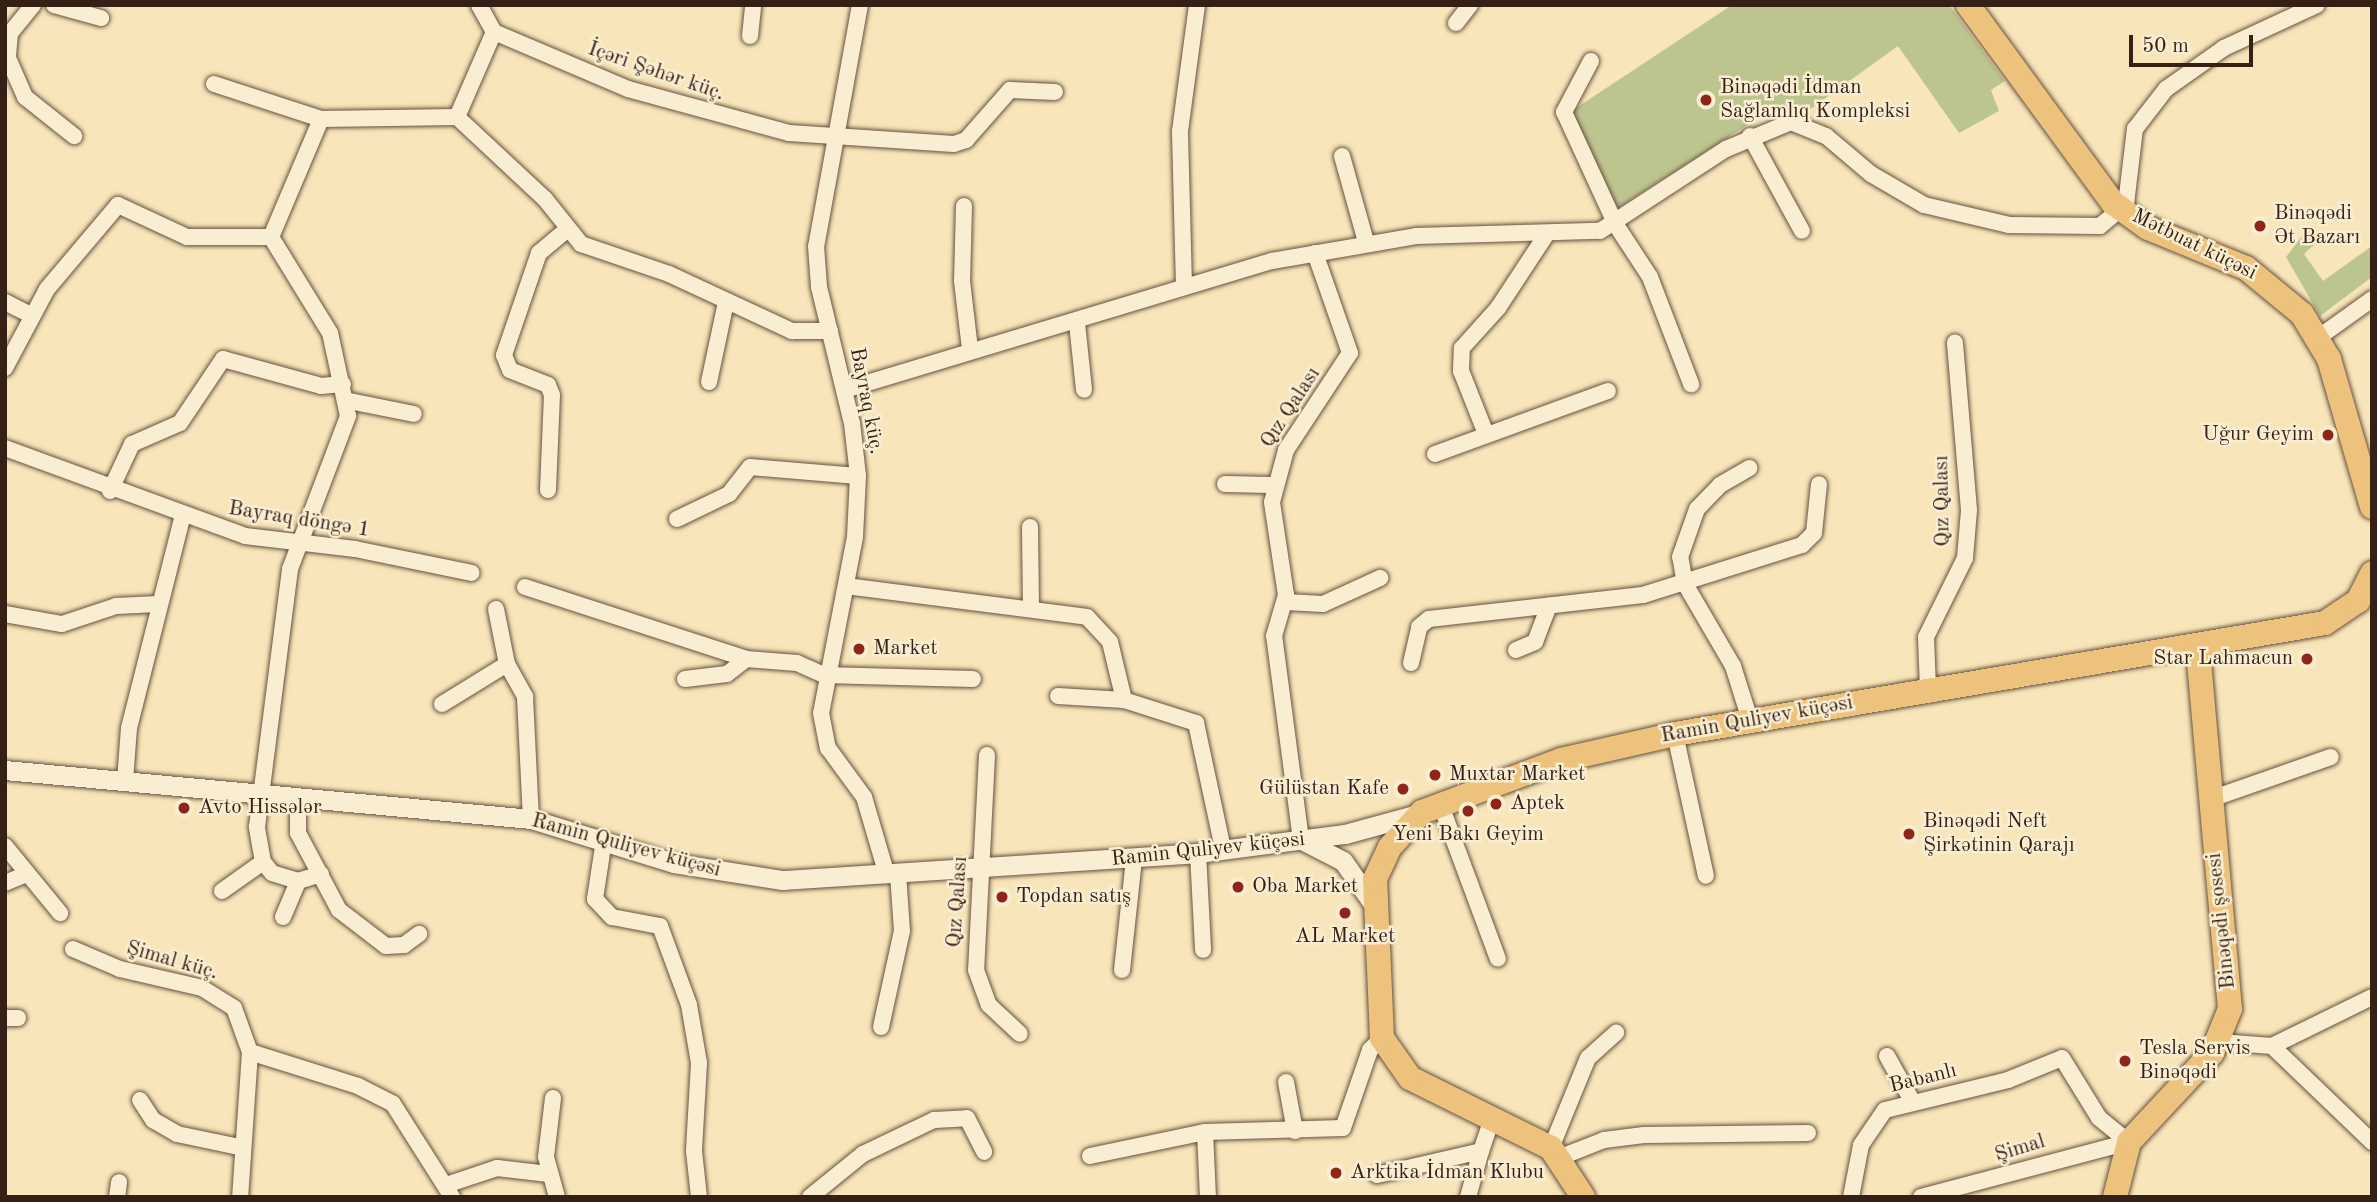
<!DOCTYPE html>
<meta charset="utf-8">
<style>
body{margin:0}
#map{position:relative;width:2377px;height:1202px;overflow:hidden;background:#f8e5b9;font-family:"Old Standard TT",serif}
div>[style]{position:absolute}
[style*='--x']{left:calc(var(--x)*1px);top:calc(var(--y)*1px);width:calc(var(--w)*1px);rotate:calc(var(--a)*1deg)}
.green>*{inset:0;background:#bdc58f}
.roads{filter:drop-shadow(0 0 2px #66513f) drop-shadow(0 0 2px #66513f)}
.minor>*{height:16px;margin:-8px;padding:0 8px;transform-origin:8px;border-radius:8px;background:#faeed2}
.tertiary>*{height:19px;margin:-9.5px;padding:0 9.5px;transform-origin:9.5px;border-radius:9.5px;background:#faeed2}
.primary>*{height:24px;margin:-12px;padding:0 12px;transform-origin:12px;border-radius:12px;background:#ecc27c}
.dots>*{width:19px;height:19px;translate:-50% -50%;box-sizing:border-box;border:4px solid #faeed2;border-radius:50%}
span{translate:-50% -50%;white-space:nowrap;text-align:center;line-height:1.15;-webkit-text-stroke:5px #faeed2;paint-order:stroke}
.street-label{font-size:21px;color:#352016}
.poi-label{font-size:21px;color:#352016}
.left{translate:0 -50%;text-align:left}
.right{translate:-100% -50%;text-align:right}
.frame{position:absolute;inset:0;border:7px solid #352016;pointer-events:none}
.scale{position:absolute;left:2129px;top:35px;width:124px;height:32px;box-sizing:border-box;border:4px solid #352016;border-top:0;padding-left:9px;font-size:21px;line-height:24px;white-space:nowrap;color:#352016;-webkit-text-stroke:5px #faeed2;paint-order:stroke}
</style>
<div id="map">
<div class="green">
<i style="clip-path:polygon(1732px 5px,1949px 5px,2005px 81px,1991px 90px,1999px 111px,1959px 133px,1898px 46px,1809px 110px,1761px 116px,1616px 209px,1570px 112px)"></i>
<i style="clip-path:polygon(2310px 226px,2319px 240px,2304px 254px,2323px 281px,2372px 246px,2372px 277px,2320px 316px,2286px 257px)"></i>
</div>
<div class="roads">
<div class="minor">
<i style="--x:33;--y:5;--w:36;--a:129"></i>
<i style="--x:10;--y:33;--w:25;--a:95"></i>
<i style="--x:8;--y:58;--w:43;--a:66.4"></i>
<i style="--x:25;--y:97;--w:63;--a:38.5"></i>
<i style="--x:54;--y:5;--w:49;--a:15.5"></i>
<i style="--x:479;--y:5;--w:31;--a:61"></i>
<i style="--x:494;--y:32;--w:146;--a:23"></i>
<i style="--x:628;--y:89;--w:167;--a:15.3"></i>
<i style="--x:789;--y:133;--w:165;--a:3.8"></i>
<i style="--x:954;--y:144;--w:13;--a:-18"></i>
<i style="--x:966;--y:140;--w:67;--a:-48.7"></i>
<i style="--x:1010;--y:90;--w:45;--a:2.5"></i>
<i style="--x:860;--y:5;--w:245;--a:100.3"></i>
<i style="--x:816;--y:246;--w:41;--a:85.8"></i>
<i style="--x:819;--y:287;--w:140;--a:76.4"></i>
<i style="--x:852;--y:423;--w:53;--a:83.5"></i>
<i style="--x:858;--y:476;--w:61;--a:92.8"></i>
<i style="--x:855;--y:537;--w:179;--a:100.9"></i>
<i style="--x:821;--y:713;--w:36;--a:79"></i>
<i style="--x:828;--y:748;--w:61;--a:53.7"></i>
<i style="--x:864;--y:797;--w:81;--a:73.6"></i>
<i style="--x:1456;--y:23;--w:23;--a:-52"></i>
<i style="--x:750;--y:36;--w:31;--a:-84"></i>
<i style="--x:1591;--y:61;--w:58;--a:117.9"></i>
<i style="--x:1564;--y:112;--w:124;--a:65.3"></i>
<i style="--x:1616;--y:225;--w:62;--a:56.8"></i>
<i style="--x:1650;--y:277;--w:115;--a:69"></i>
<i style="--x:214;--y:84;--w:113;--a:18.1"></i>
<i style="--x:321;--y:119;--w:136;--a:-0.8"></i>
<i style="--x:457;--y:117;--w:120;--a:43"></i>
<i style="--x:545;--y:199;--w:58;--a:51.3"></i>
<i style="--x:581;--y:244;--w:93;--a:18.8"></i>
<i style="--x:669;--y:274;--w:136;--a:24.9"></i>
<i style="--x:792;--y:331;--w:38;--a:0"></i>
<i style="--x:457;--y:117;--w:93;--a:-66.5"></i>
<i style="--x:1750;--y:136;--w:108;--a:61.3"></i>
<i style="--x:1342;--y:156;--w:89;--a:74.4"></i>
<i style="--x:964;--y:206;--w:75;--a:91.5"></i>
<i style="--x:962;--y:281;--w:68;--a:83.3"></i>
<i style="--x:1184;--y:286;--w:155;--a:-91.5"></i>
<i style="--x:1180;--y:131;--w:127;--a:-82.3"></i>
<i style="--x:5;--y:302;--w:28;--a:27"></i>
<i style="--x:1077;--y:323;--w:67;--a:84"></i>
<i style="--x:2319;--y:337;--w:65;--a:-35.6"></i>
<i style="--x:5;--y:368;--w:89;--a:-62"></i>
<i style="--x:47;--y:289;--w:110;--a:-49.8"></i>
<i style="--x:118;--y:205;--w:76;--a:24.9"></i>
<i style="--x:187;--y:237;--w:84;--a:0"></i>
<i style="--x:709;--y:382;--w:82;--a:-78"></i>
<i style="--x:844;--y:390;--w:447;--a:-16.8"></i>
<i style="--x:1272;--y:261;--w:146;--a:-9.8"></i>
<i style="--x:1416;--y:236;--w:184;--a:-1.6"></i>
<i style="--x:1600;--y:231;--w:150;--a:-33.1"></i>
<i style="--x:1726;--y:149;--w:70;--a:-22.6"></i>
<i style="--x:1791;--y:122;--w:38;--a:22"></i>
<i style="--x:1826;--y:136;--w:59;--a:40.2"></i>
<i style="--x:1871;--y:174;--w:61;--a:30.3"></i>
<i style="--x:1924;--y:205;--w:87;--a:13.2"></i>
<i style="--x:2009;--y:225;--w:91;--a:0.6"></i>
<i style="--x:2100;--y:226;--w:34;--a:-40"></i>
<i style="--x:2126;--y:204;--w:76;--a:-83.2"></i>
<i style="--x:2135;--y:129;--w:51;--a:-52.2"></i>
<i style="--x:2166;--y:89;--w:71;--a:-35.3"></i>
<i style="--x:2224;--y:48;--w:102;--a:-24.8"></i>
<i style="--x:349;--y:401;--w:66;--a:11.3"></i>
<i style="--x:1486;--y:434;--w:68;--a:-111.6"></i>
<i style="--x:1461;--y:371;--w:23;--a:-88"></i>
<i style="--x:1462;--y:348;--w:54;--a:-48"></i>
<i style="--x:1498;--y:308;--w:87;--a:-56.7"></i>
<i style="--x:5;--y:448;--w:256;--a:20.1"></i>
<i style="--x:245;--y:536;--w:111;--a:6.7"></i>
<i style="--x:355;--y:549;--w:119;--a:11.6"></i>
<i style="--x:1435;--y:454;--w:184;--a:-20"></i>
<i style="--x:1225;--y:484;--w:47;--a:1.2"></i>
<i style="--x:548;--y:490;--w:95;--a:-87.6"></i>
<i style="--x:552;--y:395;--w:11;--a:-112"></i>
<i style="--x:548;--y:385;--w:41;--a:-158.5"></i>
<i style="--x:510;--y:370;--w:16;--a:-112"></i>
<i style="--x:504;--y:355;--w:108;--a:-71.1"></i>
<i style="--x:539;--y:253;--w:35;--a:-40"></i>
<i style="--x:110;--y:491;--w:52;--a:-64.9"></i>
<i style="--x:132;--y:444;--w:52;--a:-23.6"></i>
<i style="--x:180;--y:423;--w:77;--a:-56.1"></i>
<i style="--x:223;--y:359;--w:102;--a:15.4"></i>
<i style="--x:321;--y:386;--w:22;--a:-5"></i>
<i style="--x:677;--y:519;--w:58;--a:-25.7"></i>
<i style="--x:729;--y:494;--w:34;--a:-52"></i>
<i style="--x:750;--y:467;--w:108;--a:4.8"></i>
<i style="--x:1030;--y:527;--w:81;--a:89.3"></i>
<i style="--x:846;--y:586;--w:243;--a:7.3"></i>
<i style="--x:1087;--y:617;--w:34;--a:47"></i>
<i style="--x:1110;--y:642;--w:60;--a:76.4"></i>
<i style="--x:1124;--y:700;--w:76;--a:17.7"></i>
<i style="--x:1196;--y:723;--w:129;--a:77.9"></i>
<i style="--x:525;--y:587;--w:232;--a:18"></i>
<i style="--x:746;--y:659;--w:51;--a:4.5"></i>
<i style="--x:797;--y:663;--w:30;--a:24"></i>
<i style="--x:824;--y:675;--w:149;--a:1.5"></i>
<i style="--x:1286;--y:602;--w:37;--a:3"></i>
<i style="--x:1323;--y:604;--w:63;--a:-24.5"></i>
<i style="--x:496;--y:609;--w:56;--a:78.7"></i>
<i style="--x:507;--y:664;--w:38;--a:61"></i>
<i style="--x:525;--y:697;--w:122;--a:87.2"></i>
<i style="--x:5;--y:614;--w:58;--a:10"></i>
<i style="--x:62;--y:624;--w:57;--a:-18.4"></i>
<i style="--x:116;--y:606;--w:42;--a:-2.7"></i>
<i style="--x:1516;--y:650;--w:21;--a:-23"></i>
<i style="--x:1535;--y:642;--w:39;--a:-69"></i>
<i style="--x:1411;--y:663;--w:37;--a:-77"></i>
<i style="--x:1419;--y:627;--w:13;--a:-39"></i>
<i style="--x:1429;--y:619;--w:215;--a:-6.4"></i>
<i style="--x:1643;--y:595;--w:167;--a:-17.5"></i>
<i style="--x:1802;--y:545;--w:17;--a:-45"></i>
<i style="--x:1814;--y:533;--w:49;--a:-84.2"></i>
<i style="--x:685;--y:679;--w:42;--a:-6.8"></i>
<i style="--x:727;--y:674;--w:24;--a:-38"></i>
<i style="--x:1928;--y:689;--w:52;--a:-92.2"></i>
<i style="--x:1926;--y:637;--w:88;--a:-63.7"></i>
<i style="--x:1965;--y:558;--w:48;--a:-85.2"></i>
<i style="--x:1969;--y:510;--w:168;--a:-94.8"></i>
<i style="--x:1058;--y:696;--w:66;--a:3.5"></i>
<i style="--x:442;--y:704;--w:76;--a:-31.6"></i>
<i style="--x:1750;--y:720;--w:57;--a:-107.5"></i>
<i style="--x:1733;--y:666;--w:95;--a:-120.3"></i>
<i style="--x:1685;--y:584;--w:27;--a:-100"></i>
<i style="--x:1680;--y:557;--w:51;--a:-70.5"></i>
<i style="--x:1697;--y:509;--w:33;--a:-46"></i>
<i style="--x:1720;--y:485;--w:34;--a:-30"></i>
<i style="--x:1675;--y:734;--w:145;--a:77.7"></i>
<i style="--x:987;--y:755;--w:215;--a:92.9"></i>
<i style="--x:976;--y:970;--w:37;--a:70"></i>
<i style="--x:989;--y:1005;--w:42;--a:43.1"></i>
<i style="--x:125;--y:781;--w:53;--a:-85.7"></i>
<i style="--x:129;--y:728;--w:217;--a:-75.8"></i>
<i style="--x:298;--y:800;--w:33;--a:90"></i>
<i style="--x:298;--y:833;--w:87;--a:62"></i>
<i style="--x:339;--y:910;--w:59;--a:37.5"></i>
<i style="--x:386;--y:946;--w:18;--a:-3"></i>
<i style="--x:404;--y:945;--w:19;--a:-36"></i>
<i style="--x:2208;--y:800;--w:130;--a:-19.3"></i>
<i style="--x:1440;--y:803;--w:166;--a:69.6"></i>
<i style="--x:604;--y:840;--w:60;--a:98.7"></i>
<i style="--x:595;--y:899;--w:25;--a:47"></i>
<i style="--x:612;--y:917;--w:49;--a:10.6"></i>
<i style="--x:660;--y:926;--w:84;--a:69.8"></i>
<i style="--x:689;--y:1005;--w:59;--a:80.2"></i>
<i style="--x:699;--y:1063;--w:88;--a:93.3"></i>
<i style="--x:694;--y:1151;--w:46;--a:83.8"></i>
<i style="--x:1301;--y:840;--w:206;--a:-97.5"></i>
<i style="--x:1274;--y:636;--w:43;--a:-73.7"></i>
<i style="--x:1286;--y:595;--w:94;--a:-98.6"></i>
<i style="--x:1272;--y:502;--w:54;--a:-74.9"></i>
<i style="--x:1286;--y:450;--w:116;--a:-56.6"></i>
<i style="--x:1350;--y:353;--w:106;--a:-109.3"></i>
<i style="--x:5;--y:846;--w:87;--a:50.6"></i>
<i style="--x:1198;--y:853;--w:97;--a:87"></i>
<i style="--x:321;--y:874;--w:24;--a:163"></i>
<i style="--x:298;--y:881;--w:27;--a:-163"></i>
<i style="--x:272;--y:873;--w:14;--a:-129"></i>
<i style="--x:263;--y:862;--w:36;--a:-100"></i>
<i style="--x:257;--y:827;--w:260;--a:-82.7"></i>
<i style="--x:290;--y:569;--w:164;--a:-69.2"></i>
<i style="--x:348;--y:416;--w:85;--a:-102.2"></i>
<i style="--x:330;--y:333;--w:113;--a:-121.6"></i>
<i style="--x:271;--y:237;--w:128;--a:-67"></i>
<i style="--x:5;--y:883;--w:23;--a:-23"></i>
<i style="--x:222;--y:891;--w:50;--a:-35.3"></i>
<i style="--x:283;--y:917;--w:39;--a:-67"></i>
<i style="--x:73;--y:949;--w:51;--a:23.1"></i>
<i style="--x:120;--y:969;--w:84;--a:13"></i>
<i style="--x:202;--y:988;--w:38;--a:32"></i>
<i style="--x:234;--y:1008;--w:47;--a:70"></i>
<i style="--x:250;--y:1052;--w:145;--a:93.9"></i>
<i style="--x:1122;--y:970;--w:112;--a:-83.8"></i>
<i style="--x:5;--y:1018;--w:13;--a:0"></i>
<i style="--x:881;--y:1027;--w:98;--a:-77.7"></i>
<i style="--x:902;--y:931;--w:57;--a:-94"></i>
<i style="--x:2220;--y:1042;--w:52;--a:4.4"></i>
<i style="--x:2272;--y:1046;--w:111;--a:-26.1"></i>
<i style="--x:2272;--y:1046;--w:139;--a:43.8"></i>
<i style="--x:250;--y:1052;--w:113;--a:17.5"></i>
<i style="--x:358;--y:1086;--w:39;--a:27"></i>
<i style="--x:393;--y:1104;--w:110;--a:57.6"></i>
<i style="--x:1887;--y:1056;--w:49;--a:60.8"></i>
<i style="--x:1286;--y:1082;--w:50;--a:79.6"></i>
<i style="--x:553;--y:1098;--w:59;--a:96.8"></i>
<i style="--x:546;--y:1157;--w:41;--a:74.6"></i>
<i style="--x:140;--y:1100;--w:24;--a:57"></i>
<i style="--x:153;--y:1120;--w:28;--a:30"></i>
<i style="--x:177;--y:1134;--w:63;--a:11.8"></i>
<i style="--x:1205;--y:1132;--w:65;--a:87.4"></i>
<i style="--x:1551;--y:1148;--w:97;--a:-67.7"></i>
<i style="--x:1588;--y:1058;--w:38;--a:-42"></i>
<i style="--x:1090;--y:1156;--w:117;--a:-11.8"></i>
<i style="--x:1205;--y:1132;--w:138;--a:-1.7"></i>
<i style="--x:1343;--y:1128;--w:83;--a:-70.9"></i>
<i style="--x:1370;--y:1050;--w:17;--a:-45"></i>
<i style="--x:1561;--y:1157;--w:46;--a:-21.6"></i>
<i style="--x:1604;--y:1140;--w:40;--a:-7.1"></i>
<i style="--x:1644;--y:1135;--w:164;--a:-0.7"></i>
<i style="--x:1377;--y:1175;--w:107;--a:-13"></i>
<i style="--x:1481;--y:1151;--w:31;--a:-71"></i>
<i style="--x:449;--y:1184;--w:51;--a:-18.4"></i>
<i style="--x:497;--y:1168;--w:52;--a:6.6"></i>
<i style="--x:117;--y:1197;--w:15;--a:-82"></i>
<i style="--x:810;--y:1197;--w:68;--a:-39.1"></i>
<i style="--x:863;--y:1154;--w:79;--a:-25.6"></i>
<i style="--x:934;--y:1120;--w:33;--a:-3"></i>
<i style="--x:967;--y:1118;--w:38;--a:63"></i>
<i style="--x:1468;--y:1197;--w:48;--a:-74.2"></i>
<i style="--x:1851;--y:1197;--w:53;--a:-79.1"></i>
<i style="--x:1861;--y:1145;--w:42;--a:-55.6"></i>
<i style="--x:1885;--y:1110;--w:127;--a:-13.7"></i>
<i style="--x:2008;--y:1080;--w:58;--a:-22.2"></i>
<i style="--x:2062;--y:1058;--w:70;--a:58.3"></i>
<i style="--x:2099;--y:1118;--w:38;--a:39"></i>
<i style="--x:1921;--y:1197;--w:215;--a:-14.8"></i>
</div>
<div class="tertiary">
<i style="--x:5;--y:770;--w:528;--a:5.32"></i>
<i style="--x:531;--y:819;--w:150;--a:17.1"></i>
<i style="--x:674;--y:863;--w:110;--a:8.9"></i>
<i style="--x:783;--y:880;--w:416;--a:-3.7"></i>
<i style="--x:1198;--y:853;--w:148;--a:-7.4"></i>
<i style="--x:1345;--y:834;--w:76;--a:-15.3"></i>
<i style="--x:1302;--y:840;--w:46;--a:27.1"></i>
<i style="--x:1343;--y:861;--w:49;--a:55"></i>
</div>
<div class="primary">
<i style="--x:1968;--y:5;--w:245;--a:53.8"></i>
<i style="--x:2113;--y:203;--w:43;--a:35.5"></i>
<i style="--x:2148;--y:228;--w:106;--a:22.2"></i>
<i style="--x:2246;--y:268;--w:72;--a:39.4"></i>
<i style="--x:2302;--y:314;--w:52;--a:59"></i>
<i style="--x:2329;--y:359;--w:154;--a:73.8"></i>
<i style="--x:1583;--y:1197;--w:59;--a:-123.1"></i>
<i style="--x:1551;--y:1148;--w:157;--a:-153.6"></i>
<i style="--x:1410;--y:1078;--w:49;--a:-125"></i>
<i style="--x:1382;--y:1038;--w:159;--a:-92.5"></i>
<i style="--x:1375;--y:879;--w:35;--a:-65"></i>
<i style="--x:1390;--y:847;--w:47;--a:-47.6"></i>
<i style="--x:1422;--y:812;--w:148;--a:-20.5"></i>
<i style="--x:1561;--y:760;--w:117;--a:-12.8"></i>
<i style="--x:1675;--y:734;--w:659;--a:-9.69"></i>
<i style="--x:2325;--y:623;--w:40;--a:-34"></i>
<i style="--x:2358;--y:601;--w:31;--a:-63"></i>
<i style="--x:2115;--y:1197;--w:57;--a:-75.7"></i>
<i style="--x:2129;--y:1142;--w:122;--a:-47"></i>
<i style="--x:2212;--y:1053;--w:48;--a:-67.8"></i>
<i style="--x:2230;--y:1009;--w:362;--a:-95.1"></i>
</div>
</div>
<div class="dots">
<i style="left:1706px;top:100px;background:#8f2418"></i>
<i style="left:2260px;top:226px;background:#8f2418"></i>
<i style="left:2328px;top:435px;background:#8f2418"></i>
<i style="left:859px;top:649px;background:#8f2418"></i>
<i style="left:2307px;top:659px;background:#8f2418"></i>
<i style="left:1435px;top:775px;background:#8f2418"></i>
<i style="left:1403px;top:789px;background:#8f2418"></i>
<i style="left:1496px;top:804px;background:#8f2418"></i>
<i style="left:184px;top:808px;background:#8f2418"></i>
<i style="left:1468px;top:811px;background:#8f2418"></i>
<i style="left:1909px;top:834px;background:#8f2418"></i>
<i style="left:1238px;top:887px;background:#8f2418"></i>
<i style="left:1002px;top:897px;background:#8f2418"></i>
<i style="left:1345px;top:913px;background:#8f2418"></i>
<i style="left:2125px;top:1061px;background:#8f2418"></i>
<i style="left:1336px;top:1173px;background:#8f2418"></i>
</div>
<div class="street-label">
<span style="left:656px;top:72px;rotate:19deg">İçəri Şəhər küç.</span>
<span style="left:2194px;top:245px;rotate:26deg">Mətbuat küçəsi</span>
<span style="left:866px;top:401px;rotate:79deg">Bayraq küç.</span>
<span style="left:1291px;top:408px;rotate:-57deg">Qız Qalası</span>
<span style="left:1943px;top:501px;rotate:-91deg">Qız Qalası</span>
<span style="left:299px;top:520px;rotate:9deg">Bayraq döngə 1</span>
<span style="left:1757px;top:720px;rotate:-10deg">Ramin Quliyev küçəsi</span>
<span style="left:626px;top:846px;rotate:15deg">Ramin Quliyev küçəsi</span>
<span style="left:1208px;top:850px;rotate:-6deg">Ramin Quliyev küçəsi</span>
<span style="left:958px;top:902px;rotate:-86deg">Qız Qalası</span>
<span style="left:2222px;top:921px;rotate:-96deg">Binəqədi şosesi</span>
<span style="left:172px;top:961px;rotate:16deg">Şimal küç.</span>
<span style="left:1923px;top:1079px;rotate:-14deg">Babanlı</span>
<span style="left:2020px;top:1149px;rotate:-17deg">Şimal</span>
</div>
<div class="poi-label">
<span class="left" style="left:1720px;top:100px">Binəqədi İdman<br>Sağlamlıq Kompleksi</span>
<span class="left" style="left:2274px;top:226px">Binəqədi<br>Ət Bazarı</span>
<span class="right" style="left:2314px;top:435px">Uğur Geyim</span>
<span class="left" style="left:873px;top:649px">Market</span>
<span class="right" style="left:2293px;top:659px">Star Lahmacun</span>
<span class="left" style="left:1449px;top:775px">Muxtar Market</span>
<span class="right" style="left:1389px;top:789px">Gülüstan Kafe</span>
<span class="left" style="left:1510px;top:804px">Aptek</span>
<span class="left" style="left:198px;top:808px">Avto Hissələr</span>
<span class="left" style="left:1923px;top:834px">Binəqədi Neft<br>Şirkətinin Qarajı</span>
<span style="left:1468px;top:835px">Yeni Bakı Geyim</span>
<span class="left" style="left:1252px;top:887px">Oba Market</span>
<span class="left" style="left:1016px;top:897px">Topdan satış</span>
<span style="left:1345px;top:937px">AL Market</span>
<span class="left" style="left:2139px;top:1061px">Tesla Servis<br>Binəqədi</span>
<span class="left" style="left:1350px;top:1173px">Arktika İdman Klubu</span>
</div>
<div class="frame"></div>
<div class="scale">50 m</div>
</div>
